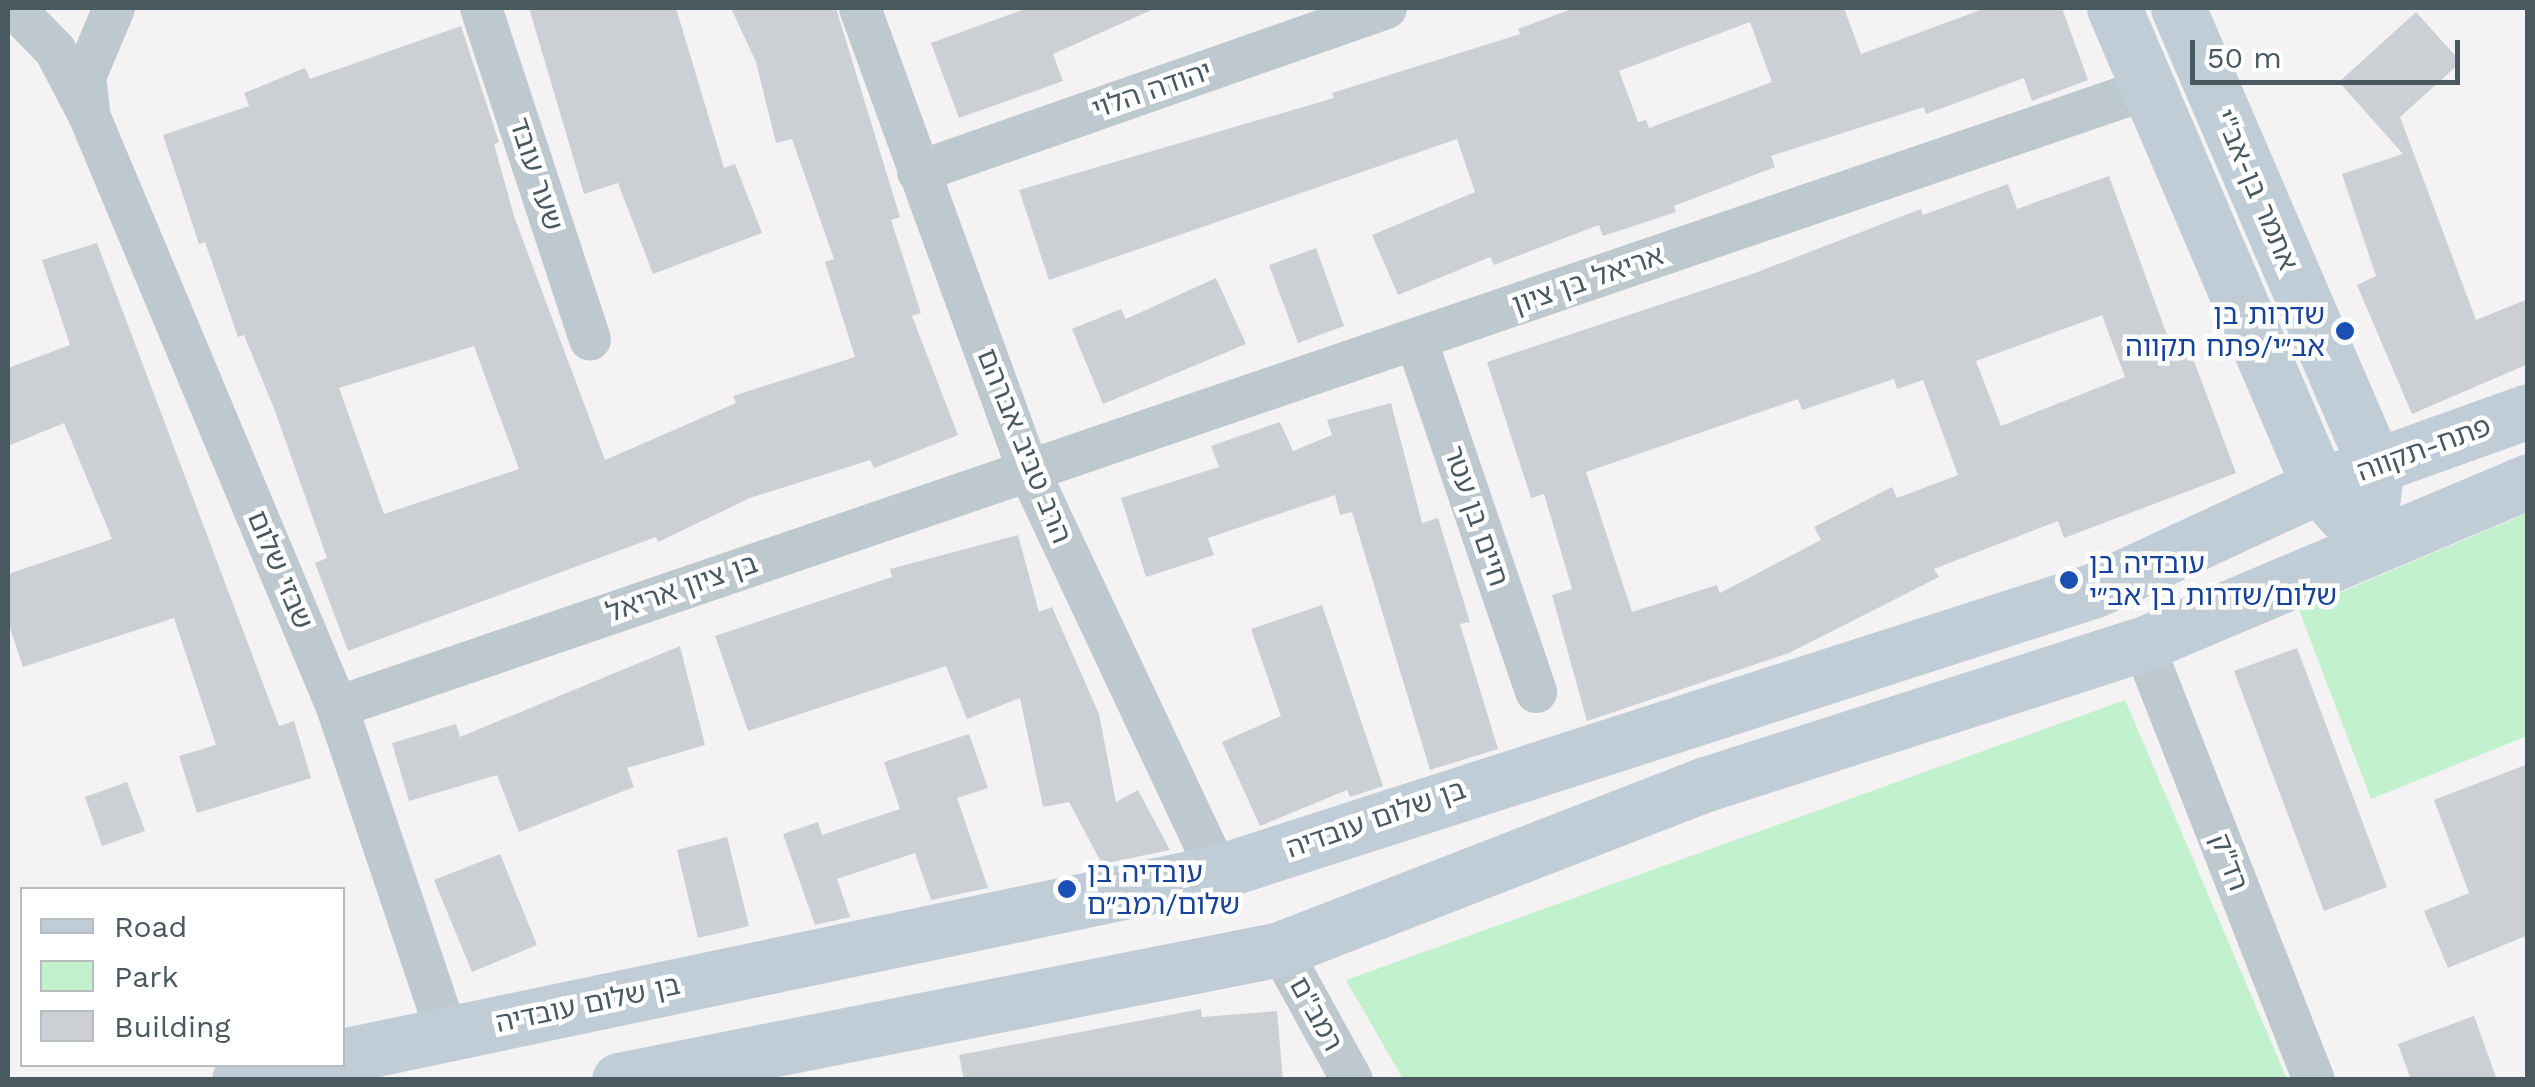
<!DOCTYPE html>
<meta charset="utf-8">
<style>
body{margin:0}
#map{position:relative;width:2535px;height:1087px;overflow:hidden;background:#f4f2f2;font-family:"Work Sans","Noto Sans Hebrew",sans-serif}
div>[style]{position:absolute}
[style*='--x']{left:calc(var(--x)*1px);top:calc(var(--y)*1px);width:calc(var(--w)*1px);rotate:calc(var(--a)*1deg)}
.green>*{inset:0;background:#c1f1cd}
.building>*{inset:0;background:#ccd0d4}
.street>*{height:42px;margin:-21px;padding:0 21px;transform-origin:21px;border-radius:21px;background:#bdc9cf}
.secondary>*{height:55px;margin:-27.5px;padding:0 27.5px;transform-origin:27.5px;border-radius:27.5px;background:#c0cdd6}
.dots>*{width:28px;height:28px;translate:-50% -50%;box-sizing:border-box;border:5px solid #fff;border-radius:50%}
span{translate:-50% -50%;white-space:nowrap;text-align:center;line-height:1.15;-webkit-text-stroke:9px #fff;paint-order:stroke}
.street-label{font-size:28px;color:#495960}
.transit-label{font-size:28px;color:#164399}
.right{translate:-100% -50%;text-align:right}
.left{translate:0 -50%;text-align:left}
.frame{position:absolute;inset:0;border:10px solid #495960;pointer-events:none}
.legend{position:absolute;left:20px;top:887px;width:325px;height:180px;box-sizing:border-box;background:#fff;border:2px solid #b6bdbf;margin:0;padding:12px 18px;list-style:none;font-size:30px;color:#495960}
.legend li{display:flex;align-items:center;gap:20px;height:50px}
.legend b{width:50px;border:2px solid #b6bdbf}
.scale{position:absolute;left:2190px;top:40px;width:270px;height:45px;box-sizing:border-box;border:5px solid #495960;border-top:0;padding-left:12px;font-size:30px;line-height:35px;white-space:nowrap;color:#495960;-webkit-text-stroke:8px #fff;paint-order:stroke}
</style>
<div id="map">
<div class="green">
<i style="clip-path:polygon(2527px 513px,2527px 736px,2371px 799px,2299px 610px)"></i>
<i style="clip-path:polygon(2125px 700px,2287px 1079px,1403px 1079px,1346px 980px)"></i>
</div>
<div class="building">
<i style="clip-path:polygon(529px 8px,676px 8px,724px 168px,735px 164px,762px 233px,653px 274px,618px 183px,584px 194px)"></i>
<i style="clip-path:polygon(evenodd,731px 8px,836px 8px,900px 217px,891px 220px,921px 313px,912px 316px,958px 435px,874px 468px,870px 460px,750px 498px,658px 542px,656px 537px,348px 651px,315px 563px,327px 558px,275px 411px,244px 335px,238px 337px,205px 242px,199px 244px,163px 135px,249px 106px,244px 93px,305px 68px,310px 79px,461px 26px,499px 142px,494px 144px,514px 216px,605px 460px,736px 403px,733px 396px,855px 357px,825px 262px,834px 259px,792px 139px,776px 143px,756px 62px,731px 8px,474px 346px,519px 469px,384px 514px,339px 388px,474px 346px)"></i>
<i style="clip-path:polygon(1028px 8px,1156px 8px,1053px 54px,1063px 81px,959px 118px,931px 43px)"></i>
<i style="clip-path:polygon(evenodd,1574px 8px,1844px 8px,1861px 54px,1986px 8px,2062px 8px,2088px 80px,2032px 101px,2024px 78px,1926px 114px,1924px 107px,1771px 156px,1775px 167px,1674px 206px,1676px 212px,1603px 236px,1599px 225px,1494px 265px,1490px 257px,1398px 295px,1372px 235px,1475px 192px,1457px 139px,1049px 280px,1019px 190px,1334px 98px,1332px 93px,1520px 34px,1518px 29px,1574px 8px,1750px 22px,1772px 82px,1649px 128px,1646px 120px,1638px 122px,1619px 71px,1750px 22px)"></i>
<i style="clip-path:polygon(2416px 12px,2461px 62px,2400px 117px,2476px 320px,2528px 299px,2528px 364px,2412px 414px,2357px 285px,2376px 276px,2342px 174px,2403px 154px,2339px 82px)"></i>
<i style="clip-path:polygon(evenodd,2109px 176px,2170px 343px,2185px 337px,2236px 473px,2064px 538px,2058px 521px,1988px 548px,1934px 569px,1939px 577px,1789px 653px,1587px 721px,1552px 595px,1572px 589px,1544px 494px,1531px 498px,1487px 362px,1755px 273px,1921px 209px,1923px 215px,2008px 184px,2017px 209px,2109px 176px,2102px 315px,2125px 377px,2001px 426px,1976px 361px,2102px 315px,2109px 176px,1894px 379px,1897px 389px,1923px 380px,1958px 475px,1897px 498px,1892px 487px,1814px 527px,1821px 540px,1720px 593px,1717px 585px,1632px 612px,1586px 472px,1798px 399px,1802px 410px,1894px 379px)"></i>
<i style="clip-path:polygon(97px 243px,279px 726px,294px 721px,311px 778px,197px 813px,179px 756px,216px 745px,174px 618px,23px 667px,8px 622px,8px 574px,112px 539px,64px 423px,8px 446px,8px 368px,70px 345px,42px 260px)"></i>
<i style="clip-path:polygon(1316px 248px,1344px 326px,1298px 343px,1269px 265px)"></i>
<i style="clip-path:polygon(1216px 278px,1246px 344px,1103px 404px,1072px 329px,1121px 309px,1126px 319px)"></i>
<i style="clip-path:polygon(1391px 403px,1422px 523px,1438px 518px,1470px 622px,1460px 624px,1498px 749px,1430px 770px,1352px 512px,1340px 515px,1335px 495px,1208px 538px,1214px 555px,1146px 577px,1121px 498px,1219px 467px,1211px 446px,1280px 422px,1293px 451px,1332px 435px,1327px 420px)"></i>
<i style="clip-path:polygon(1018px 535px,1039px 612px,1052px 607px,1099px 714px,1116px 802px,1138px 790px,1170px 850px,1102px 864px,1069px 802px,1043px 807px,1020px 698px,967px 719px,946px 666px,748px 731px,715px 636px,892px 577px,890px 569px)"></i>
<i style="clip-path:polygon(1322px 605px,1383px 786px,1350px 797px,1347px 790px,1260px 826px,1222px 742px,1281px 716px,1251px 629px)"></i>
<i style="clip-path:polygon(680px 646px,705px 745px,627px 768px,634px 787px,519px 832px,497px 775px,409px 801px,392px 743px,456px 724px,460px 737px)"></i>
<i style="clip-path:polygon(2297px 648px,2387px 887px,2324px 911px,2234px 671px)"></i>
<i style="clip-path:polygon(969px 734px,988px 788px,957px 798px,988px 888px,931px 900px,915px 853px,837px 879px,850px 917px,815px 925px,783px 834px,818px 822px,822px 835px,900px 809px,884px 762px)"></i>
<i style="clip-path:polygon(2528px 764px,2528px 935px,2448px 968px,2424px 911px,2469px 893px,2434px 800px)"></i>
<i style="clip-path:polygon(127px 782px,145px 831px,102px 846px,85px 797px)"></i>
<i style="clip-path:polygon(727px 837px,749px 926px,698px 938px,677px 850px)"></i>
<i style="clip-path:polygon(500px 854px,537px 945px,472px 972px,434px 880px)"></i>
<i style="clip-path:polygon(1201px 1009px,1202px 1017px,1277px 1011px,1283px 1080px,964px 1080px,959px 1055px)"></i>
<i style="clip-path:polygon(2474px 1016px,2497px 1080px,2411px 1080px,2398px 1044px)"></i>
</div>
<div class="street">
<i style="--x:14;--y:8;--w:59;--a:45.7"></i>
<i style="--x:55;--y:50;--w:73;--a:62.4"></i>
<i style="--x:89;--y:115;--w:642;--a:67.27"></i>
<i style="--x:337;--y:707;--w:344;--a:71.4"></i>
<i style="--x:481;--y:8;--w:349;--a:71.8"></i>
<i style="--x:860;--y:8;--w:491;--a:70"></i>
<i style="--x:1028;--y:469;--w:446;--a:64.8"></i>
<i style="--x:89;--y:110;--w:33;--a:-97"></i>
<i style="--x:85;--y:77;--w:75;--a:-67.2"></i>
<i style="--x:918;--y:172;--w:496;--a:-19.3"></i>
<i style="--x:1416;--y:339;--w:373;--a:71.2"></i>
<i style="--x:2143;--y:644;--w:468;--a:68.6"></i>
<i style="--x:337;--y:707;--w:1913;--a:-18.85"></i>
<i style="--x:1280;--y:949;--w:149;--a:61.2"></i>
</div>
<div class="secondary">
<i style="--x:2114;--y:8;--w:520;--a:66.79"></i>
<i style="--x:2319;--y:486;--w:37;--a:49"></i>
<i style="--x:2178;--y:8;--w:501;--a:66.71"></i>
<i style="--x:2376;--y:468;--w:38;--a:96"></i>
<i style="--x:342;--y:1056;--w:895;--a:-11.86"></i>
<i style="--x:1218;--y:872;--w:921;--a:-17.83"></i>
<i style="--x:2095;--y:590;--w:247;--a:-24.9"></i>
<i style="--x:2319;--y:486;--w:222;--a:-19.7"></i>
<i style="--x:239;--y:1080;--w:69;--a:-13.4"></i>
<i style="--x:619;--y:1080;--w:674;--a:-11.21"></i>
<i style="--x:1280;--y:949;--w:457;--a:-21.2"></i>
<i style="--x:1706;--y:784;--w:459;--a:-17.8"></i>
<i style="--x:2143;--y:644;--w:418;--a:-22.9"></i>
</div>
<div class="dots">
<i style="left:2345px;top:331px;background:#1a4fb4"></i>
<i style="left:2069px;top:580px;background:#1a4fb4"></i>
<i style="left:1067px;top:889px;background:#1a4fb4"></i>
</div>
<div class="street-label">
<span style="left:1152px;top:90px;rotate:-19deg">יהודה הלוי</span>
<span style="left:536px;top:174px;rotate:72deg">שער עובד</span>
<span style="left:2256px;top:190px;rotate:67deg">אתמר בן-אב"י</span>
<span style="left:1588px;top:280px;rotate:-19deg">אריאל בן ציון</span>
<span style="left:1024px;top:446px;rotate:68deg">הרב טביב אברהם</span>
<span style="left:2424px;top:449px;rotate:-20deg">פתח-תקווה</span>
<span style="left:1476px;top:516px;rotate:71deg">חיים בן עטר</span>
<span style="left:280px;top:570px;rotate:67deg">שבזי שלום</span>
<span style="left:682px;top:588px;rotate:-19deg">בן ציון אריאל</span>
<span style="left:1376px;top:819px;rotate:-19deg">בן שלום עובדיה</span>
<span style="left:2229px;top:862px;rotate:69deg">רד"ק</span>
<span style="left:588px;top:1004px;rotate:-12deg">בן שלום עובדיה</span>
<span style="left:1316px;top:1014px;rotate:61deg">רמב"ם</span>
</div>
<div class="transit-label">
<span class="right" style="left:2325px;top:331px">שדרות בן<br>אב״י/פתח תקווה</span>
<span class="left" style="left:2089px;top:580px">עובדיה בן<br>שלום/שדרות בן אב״י</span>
<span class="left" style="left:1087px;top:889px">עובדיה בן<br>שלום/רמב״ם</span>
</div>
<div class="frame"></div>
<ul class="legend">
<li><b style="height:12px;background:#c0cdd6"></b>Road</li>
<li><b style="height:28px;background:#c1f1cd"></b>Park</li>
<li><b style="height:28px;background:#ccd0d4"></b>Building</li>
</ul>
<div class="scale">50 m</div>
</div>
